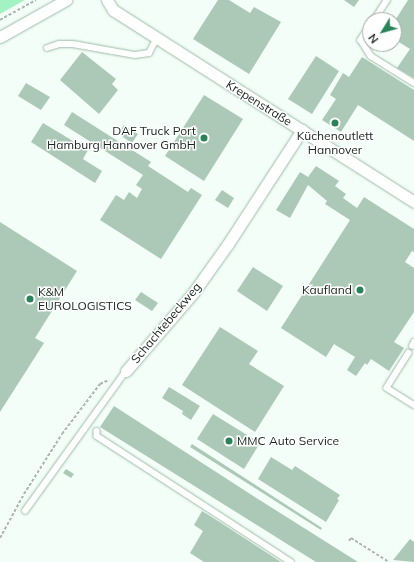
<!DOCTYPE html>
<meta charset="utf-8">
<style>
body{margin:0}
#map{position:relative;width:414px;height:562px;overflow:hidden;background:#f2fef7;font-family:Mulish,sans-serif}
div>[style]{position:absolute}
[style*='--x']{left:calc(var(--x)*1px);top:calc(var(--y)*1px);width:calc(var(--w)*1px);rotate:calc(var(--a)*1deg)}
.green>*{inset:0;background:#a3f2c4}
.building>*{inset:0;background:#acc9b7}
.path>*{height:2px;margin-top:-1px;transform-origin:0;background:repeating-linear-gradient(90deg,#abb6af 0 3px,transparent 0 5px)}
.roads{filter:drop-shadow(0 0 1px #9ebba9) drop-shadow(0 0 1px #9ebba9)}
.service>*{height:5.5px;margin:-2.75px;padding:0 2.75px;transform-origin:2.75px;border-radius:2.75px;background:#fff}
.minor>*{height:11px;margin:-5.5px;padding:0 5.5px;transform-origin:5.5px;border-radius:5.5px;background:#fff}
.dots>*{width:11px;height:11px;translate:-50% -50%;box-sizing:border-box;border:2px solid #fff;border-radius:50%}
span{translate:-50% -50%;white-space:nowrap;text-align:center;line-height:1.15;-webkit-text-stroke:3px #fff;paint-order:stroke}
.street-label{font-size:12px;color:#19241d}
.poi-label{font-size:12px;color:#19241d}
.right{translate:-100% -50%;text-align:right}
.left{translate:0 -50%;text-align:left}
.north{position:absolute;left:362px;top:12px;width:40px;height:40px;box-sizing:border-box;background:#fff;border:1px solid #a3a7a5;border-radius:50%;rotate:233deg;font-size:11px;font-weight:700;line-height:16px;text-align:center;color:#19241d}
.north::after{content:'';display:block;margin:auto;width:14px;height:18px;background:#2a8358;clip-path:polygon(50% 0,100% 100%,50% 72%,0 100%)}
</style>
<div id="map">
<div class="green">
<i style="clip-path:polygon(0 0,25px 0,0 14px)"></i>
</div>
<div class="building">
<i style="clip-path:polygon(218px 0,229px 0,250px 13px,254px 7px,281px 22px,249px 74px,193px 39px)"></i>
<i style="clip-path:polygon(344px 0,359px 0,354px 7px)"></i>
<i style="clip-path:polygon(408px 0,414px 0,414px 78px,397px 68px,410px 49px,394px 39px,394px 22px)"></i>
<i style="clip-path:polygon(82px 52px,116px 79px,112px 84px,118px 90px,99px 114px,60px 80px)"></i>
<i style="clip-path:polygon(316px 56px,339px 71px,312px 114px,288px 99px)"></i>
<i style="clip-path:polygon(362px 57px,414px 90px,414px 141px,358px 105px,341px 132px,322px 120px,336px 99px,330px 95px,343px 73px,349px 77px)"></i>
<i style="clip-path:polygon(26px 83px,50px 97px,41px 110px,18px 96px)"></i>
<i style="clip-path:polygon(204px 95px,243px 119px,204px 181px,165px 156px)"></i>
<i style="clip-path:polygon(72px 112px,151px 162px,148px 166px,188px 192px,191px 188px,202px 195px,161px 259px,100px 220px,116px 195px,124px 200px,129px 192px,137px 198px,142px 189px,136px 185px,143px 175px,64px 125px)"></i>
<i style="clip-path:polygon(43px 123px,88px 150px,83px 159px,102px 171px,95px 183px,31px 142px)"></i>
<i style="clip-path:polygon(124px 125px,138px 134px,132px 143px,118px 134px)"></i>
<i style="clip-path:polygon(316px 166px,339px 181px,335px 186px,346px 194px,343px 198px,357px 208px,364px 197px,414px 229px,414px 252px,412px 251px,405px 262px,414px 268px,414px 312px,394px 342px,404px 348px,389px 371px,371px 359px,367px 365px,365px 363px,356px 376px,347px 370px,355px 357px,334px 344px,326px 357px,281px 328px,350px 220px,325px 204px,327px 201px,308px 185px,290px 218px,276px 210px,300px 172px,308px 177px)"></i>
<i style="clip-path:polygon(222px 190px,234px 198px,228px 208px,215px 200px)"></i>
<i style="clip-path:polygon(0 222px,77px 271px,35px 338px,44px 343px,0 412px)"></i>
<i style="clip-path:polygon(253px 267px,283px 286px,267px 311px,237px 291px)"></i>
<i style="clip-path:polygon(141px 292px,158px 303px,152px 311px,135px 300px)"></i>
<i style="clip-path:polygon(220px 327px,258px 351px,249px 364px,284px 386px,255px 432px,182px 385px)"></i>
<i style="clip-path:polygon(169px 387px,200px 406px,191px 420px,182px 414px,183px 411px,162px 398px)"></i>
<i style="clip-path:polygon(114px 406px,258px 499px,358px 562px,316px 562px,100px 427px)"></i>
<i style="clip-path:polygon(213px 414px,260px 443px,244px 469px,197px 439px)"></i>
<i style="clip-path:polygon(192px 444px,322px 528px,321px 530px,190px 447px)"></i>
<i style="clip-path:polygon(271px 457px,292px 470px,295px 466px,340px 495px,337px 499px,339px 500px,326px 522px,258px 479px)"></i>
<i style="clip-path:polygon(66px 469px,74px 474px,71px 478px,63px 473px)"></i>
<i style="clip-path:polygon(202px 511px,218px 521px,281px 562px,204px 562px,190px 553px,203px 531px,194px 525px)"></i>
<i style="clip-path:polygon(410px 539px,414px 542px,414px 562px,393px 560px)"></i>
</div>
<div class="path">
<i style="--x:0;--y:20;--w:41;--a:-29.1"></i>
<i style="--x:0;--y:538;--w:50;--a:-61.4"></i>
<i style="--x:24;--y:494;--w:71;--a:-57.7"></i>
<i style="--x:62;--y:434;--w:63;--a:-52.8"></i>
<i style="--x:100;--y:384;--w:10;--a:-24"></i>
<i style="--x:349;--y:541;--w:4;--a:-56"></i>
<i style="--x:351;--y:538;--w:45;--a:32.3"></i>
</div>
<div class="roads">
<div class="service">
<i style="--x:374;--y:20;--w:24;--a:-57"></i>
<i style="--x:370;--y:26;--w:17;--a:123"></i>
<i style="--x:361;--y:40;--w:19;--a:58"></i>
<i style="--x:371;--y:56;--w:51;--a:32.1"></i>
<i style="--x:47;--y:48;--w:13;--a:-18"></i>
<i style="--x:59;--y:44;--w:14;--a:0"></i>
<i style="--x:73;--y:44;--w:63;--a:10.1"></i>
<i style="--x:135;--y:55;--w:14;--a:-8"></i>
<i style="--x:149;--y:53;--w:17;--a:-62"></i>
<i style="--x:412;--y:346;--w:4;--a:-63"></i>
<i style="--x:409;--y:353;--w:41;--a:122.2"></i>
<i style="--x:387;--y:388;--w:32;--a:32"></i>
<i style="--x:97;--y:431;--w:5;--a:90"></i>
<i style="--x:97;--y:436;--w:231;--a:33"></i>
<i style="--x:25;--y:511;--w:173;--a:-54.2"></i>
</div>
<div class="minor">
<i style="--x:107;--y:0;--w:12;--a:59"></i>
<i style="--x:113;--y:10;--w:357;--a:32.5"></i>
<i style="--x:0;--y:37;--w:76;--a:-29.3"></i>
<i style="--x:126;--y:371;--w:103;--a:-49.3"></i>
<i style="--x:193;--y:293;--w:60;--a:-54.5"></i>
<i style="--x:228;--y:244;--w:136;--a:-57"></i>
</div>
</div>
<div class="dots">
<i style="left:335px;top:123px;background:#2a8358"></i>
<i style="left:204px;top:138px;background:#2a8358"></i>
<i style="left:360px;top:290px;background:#2a8358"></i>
<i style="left:30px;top:299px;background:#2a8358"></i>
<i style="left:229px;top:441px;background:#2a8358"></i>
</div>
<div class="street-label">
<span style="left:259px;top:103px;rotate:32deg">Krepenstraße</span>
<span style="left:166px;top:323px;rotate:-50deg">Schachtebeckweg</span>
</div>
<div class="poi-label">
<span class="right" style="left:196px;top:138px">DAF Truck Port<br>Hamburg Hannover GmbH</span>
<span style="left:335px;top:143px">Küchenoutlett<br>Hannover</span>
<span class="right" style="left:352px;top:290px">Kaufland</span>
<span class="left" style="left:38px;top:299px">K&amp;M<br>EUROLOGISTICS</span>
<span class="left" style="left:237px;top:441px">MMC Auto Service</span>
</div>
<div class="north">N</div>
</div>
